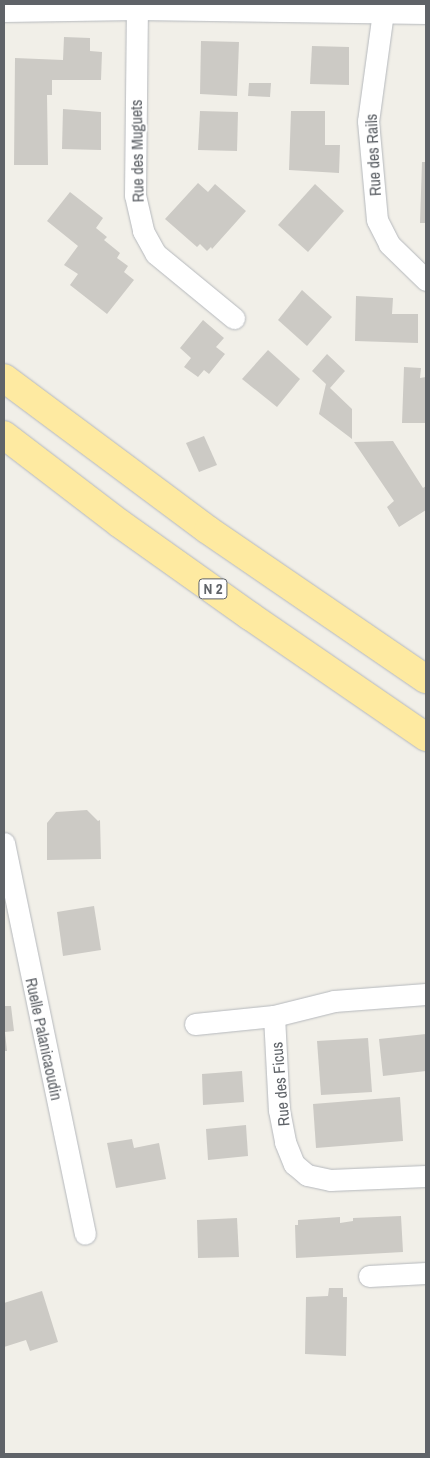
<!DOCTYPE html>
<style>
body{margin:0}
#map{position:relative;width:430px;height:1458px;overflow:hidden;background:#f1efe8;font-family:"Archivo Narrow",sans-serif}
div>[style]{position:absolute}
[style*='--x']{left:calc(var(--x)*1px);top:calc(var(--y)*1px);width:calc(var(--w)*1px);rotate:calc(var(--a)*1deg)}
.building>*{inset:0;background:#cccac5}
.roads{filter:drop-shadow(0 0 1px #b5b8bc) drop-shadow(0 0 1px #b5b8bc)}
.minor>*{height:21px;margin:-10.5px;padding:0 10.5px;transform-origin:10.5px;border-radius:10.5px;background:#fff}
.trunk>*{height:28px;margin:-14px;padding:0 14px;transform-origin:14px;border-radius:14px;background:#feeaa1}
span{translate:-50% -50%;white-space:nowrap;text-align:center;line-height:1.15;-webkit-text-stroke:4px #fff;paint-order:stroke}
.shield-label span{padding:1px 4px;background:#fff;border:1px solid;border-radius:4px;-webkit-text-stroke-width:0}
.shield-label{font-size:15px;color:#5f6368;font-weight:700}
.street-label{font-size:16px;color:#5f6368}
.frame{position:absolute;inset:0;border:5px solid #5f6368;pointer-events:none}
</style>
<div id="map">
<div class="building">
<i style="clip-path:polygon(64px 37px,90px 38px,90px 51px,102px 52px,101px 80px,52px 80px,52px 95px,47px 95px,48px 165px,14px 165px,15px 58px,63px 60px)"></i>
<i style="clip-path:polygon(201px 41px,239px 42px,237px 96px,200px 94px)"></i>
<i style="clip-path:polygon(312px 46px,349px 47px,349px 85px,310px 84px)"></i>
<i style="clip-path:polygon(249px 83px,271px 83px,270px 97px,248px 96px)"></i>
<i style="clip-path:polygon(63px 109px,101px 112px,101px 150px,62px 149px)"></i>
<i style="clip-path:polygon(200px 111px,238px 112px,237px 151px,198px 150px)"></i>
<i style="clip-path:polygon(291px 111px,325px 111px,325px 145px,340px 145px,339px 173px,289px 170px)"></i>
<i style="clip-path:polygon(422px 162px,426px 162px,426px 223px,420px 223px)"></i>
<i style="clip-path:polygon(198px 183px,208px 192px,215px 184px,246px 211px,212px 249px,211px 247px,207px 251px,200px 244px,197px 247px,165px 219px)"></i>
<i style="clip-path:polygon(315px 184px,344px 211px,308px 252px,278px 225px)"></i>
<i style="clip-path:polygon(70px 192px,103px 218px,96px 228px,107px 237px,104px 240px,120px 253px,117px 258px,128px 266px,124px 272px,134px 280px,107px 314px,70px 285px,78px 274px,64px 265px,78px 246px,47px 221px)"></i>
<i style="clip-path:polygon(302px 290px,332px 317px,307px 346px,278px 320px)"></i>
<i style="clip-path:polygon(356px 296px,393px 298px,392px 314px,418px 314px,418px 343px,355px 341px)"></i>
<i style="clip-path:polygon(203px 320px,224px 338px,216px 347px,225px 354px,209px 374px,204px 370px,198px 377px,184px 367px,191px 358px,180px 348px)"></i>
<i style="clip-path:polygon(268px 350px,300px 379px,277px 407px,242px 379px)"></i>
<i style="clip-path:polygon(327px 354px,345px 371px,330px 388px,352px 409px,352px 439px,319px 414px,326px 384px,312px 371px)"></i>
<i style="clip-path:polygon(404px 367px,421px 368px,420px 378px,426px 377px,426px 423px,402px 423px)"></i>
<i style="clip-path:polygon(204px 436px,217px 465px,199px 472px,186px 443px)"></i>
<i style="clip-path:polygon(393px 441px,423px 488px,426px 486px,426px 510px,399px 527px,387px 507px,394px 501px,354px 442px)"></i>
<i style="clip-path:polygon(87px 810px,98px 821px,100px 820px,101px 859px,47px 860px,47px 823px,56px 812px)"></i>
<i style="clip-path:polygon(94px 906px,101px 950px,63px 956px,57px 912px)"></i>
<i style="clip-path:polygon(4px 1006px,11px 1006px,14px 1031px,5px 1032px,7px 1051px,4px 1051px)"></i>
<i style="clip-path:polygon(426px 1034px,426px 1071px,383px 1076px,379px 1039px)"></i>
<i style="clip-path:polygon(368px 1038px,372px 1092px,321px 1095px,317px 1041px)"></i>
<i style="clip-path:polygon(242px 1071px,244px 1102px,203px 1105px,202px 1074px)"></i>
<i style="clip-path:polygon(400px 1097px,403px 1141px,316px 1148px,313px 1104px)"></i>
<i style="clip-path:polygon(246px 1125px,248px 1156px,208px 1160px,206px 1129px)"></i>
<i style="clip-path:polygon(132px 1139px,134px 1148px,159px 1143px,166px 1179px,116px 1188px,107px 1143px)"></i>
<i style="clip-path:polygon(401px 1216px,403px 1252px,296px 1258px,295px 1225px,298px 1225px,298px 1220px,340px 1217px,340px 1223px,353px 1221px,353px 1218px)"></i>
<i style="clip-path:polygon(237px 1218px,239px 1257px,198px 1258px,197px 1220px)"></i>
<i style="clip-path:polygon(329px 1288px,343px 1288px,343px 1297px,347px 1297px,346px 1356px,305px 1354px,306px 1297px,328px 1296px)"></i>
<i style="clip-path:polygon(42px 1291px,58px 1342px,30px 1351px,26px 1340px,4px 1347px,4px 1303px)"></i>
</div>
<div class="roads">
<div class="minor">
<i style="--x:137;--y:4;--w:191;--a:90.6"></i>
<i style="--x:135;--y:195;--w:37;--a:77"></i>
<i style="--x:143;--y:231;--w:26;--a:61"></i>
<i style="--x:156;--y:254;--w:101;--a:39.4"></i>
<i style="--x:4;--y:11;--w:133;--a:-0.9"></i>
<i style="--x:137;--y:9;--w:289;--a:0.8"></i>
<i style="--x:383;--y:12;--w:110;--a:97.8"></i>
<i style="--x:368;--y:121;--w:99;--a:84.8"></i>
<i style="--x:377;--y:220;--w:27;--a:63"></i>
<i style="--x:389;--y:244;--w:52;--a:44.2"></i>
<i style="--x:4;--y:843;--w:399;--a:78.3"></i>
<i style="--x:274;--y:1016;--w:94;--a:87"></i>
<i style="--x:279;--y:1110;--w:33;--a:79"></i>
<i style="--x:285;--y:1142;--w:24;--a:68"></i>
<i style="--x:294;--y:1164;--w:17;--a:40"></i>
<i style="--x:307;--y:1175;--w:24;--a:12"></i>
<i style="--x:330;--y:1180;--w:96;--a:-2.4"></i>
<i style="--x:195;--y:1024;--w:79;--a:-5.8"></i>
<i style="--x:274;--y:1016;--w:62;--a:-14"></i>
<i style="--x:334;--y:1001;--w:92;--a:-4.4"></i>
<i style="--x:369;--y:1276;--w:57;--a:-3"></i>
</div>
<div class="trunk">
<i style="--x:4;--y:378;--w:254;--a:36.7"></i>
<i style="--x:208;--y:530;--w:264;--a:34.4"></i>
<i style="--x:4;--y:435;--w:145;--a:37.4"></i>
<i style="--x:119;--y:523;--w:161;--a:35.4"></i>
<i style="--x:250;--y:616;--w:214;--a:34.5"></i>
</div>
</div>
<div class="shield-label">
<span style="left:213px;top:589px">N 2</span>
</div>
<div class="street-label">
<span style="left:137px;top:151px;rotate:-91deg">Rue des Muguets</span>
<span style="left:373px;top:155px;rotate:-93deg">Rue des Rails</span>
<span style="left:44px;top:1039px;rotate:78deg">Ruelle Palanicaoudin</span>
<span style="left:280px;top:1084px;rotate:-95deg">Rue des Ficus</span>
</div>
<div class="frame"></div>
</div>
